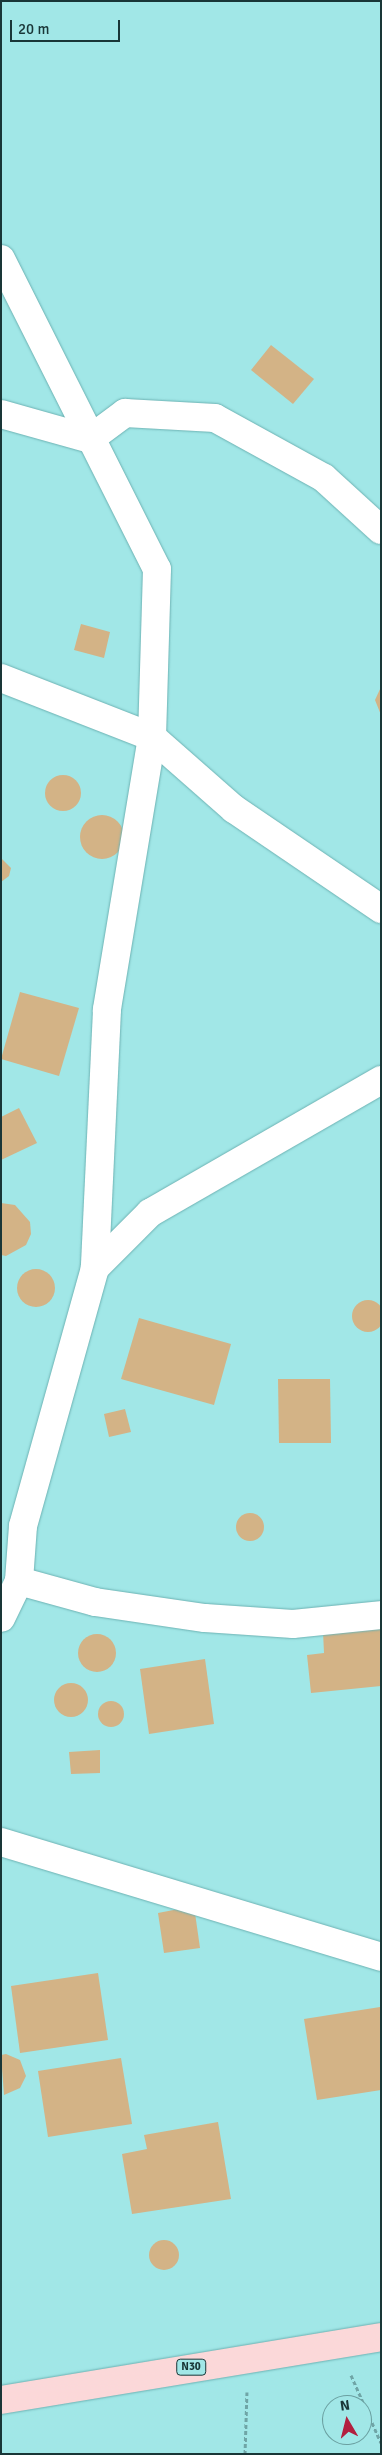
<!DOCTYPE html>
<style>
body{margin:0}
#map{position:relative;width:382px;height:2455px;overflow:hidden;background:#a1e7e7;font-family:Signika,sans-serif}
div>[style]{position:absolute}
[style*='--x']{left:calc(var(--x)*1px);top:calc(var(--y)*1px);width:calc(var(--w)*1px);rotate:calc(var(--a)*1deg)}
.building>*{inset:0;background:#d3b386}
.round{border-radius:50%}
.path>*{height:3px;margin-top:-1.5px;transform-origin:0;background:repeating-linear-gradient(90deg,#6fa5a6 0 4px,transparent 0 6.5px)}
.roads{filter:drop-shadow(0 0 1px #6db2b3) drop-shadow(0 0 1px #6db2b3)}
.minor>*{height:28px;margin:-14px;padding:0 14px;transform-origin:14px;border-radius:14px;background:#fff}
.primary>*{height:28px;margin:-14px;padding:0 14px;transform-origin:14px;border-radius:14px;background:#fbd8d9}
span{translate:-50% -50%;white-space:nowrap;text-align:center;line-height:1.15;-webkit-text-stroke:5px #a1e7e7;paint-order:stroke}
.shield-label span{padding:1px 4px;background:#a1e7e7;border:1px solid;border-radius:4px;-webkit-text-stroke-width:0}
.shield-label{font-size:11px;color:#193637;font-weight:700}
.frame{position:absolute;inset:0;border:2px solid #193637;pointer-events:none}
.north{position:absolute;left:322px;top:2395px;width:50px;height:50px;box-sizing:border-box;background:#a1e7e7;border:1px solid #6ba0a1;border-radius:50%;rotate:352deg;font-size:14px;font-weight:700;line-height:20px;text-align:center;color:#193637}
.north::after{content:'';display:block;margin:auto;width:18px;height:22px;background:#b2203f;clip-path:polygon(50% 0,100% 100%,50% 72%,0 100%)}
.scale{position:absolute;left:10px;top:20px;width:110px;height:22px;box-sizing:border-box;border:2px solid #193637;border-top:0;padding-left:6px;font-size:15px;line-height:18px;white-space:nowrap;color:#193637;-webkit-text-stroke:4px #a1e7e7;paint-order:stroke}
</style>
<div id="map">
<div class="building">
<i style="clip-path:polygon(271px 345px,314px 379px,293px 404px,251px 370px)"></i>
<i style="clip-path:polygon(81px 624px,110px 632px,104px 658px,74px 650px)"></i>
<i style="clip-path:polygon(381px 687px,381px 715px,375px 700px)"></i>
<i class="round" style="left:45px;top:775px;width:36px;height:36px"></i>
<i class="round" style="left:80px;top:815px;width:44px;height:44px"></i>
<i style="clip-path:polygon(1px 858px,11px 868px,9px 876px,1px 882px)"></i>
<i style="clip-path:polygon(20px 992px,79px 1008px,59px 1076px,1px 1059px)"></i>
<i style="clip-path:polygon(19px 1108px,37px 1143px,1px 1160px,1px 1117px)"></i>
<i style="clip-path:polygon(1px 1203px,15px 1205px,30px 1222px,31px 1234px,26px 1245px,6px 1256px,1px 1255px)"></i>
<i class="round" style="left:17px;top:1269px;width:38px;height:38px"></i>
<i class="round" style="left:352px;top:1300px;width:32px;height:32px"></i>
<i style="clip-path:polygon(139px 1318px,231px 1344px,214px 1405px,121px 1379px)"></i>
<i style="clip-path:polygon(278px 1379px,330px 1379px,331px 1443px,279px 1443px)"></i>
<i style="clip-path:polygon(125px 1409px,131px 1432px,109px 1437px,104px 1414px)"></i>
<i class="round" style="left:236px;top:1513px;width:28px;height:28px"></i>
<i style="clip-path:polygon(381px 1627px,381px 1686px,311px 1693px,307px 1655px,324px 1653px,323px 1632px)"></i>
<i class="round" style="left:78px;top:1634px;width:38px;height:38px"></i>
<i style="clip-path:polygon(205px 1659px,214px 1724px,149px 1734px,140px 1669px)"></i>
<i class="round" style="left:54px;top:1683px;width:34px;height:34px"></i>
<i class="round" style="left:98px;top:1701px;width:26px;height:26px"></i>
<i style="clip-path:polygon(100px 1750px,100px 1773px,71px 1774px,69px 1752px)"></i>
<i style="clip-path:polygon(194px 1906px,200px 1948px,164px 1953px,158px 1913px)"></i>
<i style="clip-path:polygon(98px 1973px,108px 2040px,20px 2053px,11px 1986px)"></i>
<i style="clip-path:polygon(380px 2007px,381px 2090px,317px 2100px,304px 2019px)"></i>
<i style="clip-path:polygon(6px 2054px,20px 2060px,26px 2076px,20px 2088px,4px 2095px,1px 2055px)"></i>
<i style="clip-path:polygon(121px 2058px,132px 2124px,48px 2137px,38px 2071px)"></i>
<i style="clip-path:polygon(218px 2122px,231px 2199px,132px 2214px,122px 2154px,147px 2149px,144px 2135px)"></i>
<i class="round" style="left:149px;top:2240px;width:30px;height:30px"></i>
</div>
<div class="path">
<i style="--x:351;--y:2375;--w:74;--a:66.2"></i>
<i style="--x:245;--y:2454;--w:62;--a:-88.2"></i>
</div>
<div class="roads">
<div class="minor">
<i style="--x:1;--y:259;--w:347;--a:63.3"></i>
<i style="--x:157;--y:569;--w:168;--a:91.7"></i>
<i style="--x:152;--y:737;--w:277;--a:99.4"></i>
<i style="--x:107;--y:1010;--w:258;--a:92.7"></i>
<i style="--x:95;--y:1268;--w:268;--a:105.6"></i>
<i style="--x:23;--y:1526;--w:55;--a:94.2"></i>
<i style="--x:19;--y:1581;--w:41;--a:115.9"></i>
<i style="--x:1;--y:414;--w:92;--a:15.7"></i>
<i style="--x:90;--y:439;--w:44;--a:-36.6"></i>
<i style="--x:125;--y:413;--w:90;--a:3.2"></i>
<i style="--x:215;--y:418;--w:124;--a:28.8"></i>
<i style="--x:324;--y:478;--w:77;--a:42.4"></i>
<i style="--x:1;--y:678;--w:162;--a:21.3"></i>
<i style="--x:152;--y:737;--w:109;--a:41.3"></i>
<i style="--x:234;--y:809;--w:178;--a:34.2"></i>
<i style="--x:95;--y:1268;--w:78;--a:-45"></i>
<i style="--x:150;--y:1213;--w:267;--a:-29.9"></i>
<i style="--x:19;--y:1581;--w:79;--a:15.4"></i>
<i style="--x:95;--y:1602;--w:111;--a:8.3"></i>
<i style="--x:205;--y:1618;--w:88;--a:3.9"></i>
<i style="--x:293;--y:1624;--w:88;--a:-5.8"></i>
<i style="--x:1;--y:1842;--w:397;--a:16.8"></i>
</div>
<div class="primary">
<i style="--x:1;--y:2400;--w:385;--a:-9.4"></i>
</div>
</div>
<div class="shield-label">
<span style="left:191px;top:2367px">N30</span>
</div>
<div class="frame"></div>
<div class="north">N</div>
<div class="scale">20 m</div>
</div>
